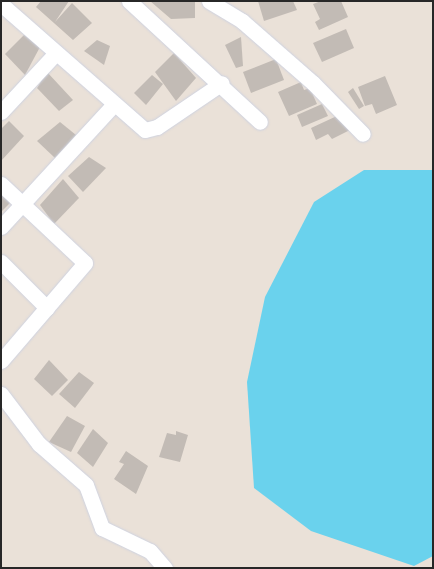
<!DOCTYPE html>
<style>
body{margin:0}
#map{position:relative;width:434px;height:569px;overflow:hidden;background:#eae1d8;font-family:Inter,sans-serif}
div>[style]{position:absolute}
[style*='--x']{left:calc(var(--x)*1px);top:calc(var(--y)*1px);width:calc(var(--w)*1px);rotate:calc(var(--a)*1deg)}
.water>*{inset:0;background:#6ad2ed}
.building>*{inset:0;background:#c2bbb5}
.roads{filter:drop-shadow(0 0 1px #ced2e0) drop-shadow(0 0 1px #ced2e0)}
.minor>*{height:15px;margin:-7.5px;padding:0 7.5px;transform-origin:7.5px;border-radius:7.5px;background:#fff}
span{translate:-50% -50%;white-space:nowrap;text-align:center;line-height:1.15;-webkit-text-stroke:3.5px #fff;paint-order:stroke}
.frame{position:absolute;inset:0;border:2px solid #272727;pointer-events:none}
</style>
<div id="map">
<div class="water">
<i style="clip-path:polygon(364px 170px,433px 170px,433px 556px,414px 566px,311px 531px,254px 488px,247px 382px,265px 297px,314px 202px)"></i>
</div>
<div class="building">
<i style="clip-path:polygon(41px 1px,69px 1px,55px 22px,72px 3px,92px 23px,73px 40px,36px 7px)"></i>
<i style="clip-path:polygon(150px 1px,195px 2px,195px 18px,171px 19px)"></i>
<i style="clip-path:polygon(258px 1px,293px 1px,297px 10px,264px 21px)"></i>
<i style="clip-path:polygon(321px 1px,341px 1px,348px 17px,319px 30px,315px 22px,320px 19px,313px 4px)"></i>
<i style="clip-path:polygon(346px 29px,354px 48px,322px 62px,313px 43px)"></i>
<i style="clip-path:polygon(24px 35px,40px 47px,25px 75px,5px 54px)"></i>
<i style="clip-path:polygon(241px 37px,243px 66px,236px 68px,225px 45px)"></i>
<i style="clip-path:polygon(97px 40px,110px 46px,104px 65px,84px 51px)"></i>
<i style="clip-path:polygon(174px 53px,196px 78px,176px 101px,155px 72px)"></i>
<i style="clip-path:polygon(276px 59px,284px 80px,251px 93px,243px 72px)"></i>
<i style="clip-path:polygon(47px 72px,73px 100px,59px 111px,37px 88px)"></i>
<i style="clip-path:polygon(152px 75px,163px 84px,146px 105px,134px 93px)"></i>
<i style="clip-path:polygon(385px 76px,397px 105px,376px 114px,372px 104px,365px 106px,358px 87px)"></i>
<i style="clip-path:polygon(301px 82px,304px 90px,310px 88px,317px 104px,289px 116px,278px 92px)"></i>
<i style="clip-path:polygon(353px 88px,364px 106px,359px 109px,348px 92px)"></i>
<i style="clip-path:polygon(322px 104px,328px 116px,302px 127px,297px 115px)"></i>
<i style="clip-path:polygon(339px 115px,350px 130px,332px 139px,328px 134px,316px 140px,311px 128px)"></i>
<i style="clip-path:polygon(9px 121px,24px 136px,1px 161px,1px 129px)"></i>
<i style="clip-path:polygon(60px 122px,76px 135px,55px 158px,37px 141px)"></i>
<i style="clip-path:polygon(89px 157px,106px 168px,83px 192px,68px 176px)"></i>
<i style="clip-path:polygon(63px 179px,79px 198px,54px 224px,40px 205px)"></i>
<i style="clip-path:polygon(1px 195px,11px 202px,1px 212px)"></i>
<i style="clip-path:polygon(49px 360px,68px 380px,52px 396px,34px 379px)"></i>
<i style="clip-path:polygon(79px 372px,94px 383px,75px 408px,59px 394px)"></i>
<i style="clip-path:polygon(67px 416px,85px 426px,71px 452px,49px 442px)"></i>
<i style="clip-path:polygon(93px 429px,108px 443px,93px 467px,77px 453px)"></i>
<i style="clip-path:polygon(176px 431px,188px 435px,180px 462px,159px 457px,167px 433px,176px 435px)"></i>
<i style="clip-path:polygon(126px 451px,148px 466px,136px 494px,114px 479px,124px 464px,119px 462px)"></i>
</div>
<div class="roads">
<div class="minor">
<i style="--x:129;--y:1;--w:178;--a:42.7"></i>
<i style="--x:209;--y:1;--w:39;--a:31"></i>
<i style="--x:242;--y:21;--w:94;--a:41.1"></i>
<i style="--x:313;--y:83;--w:71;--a:45.6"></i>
<i style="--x:1;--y:4;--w:191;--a:41.2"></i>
<i style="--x:145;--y:130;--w:12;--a:-14"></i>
<i style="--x:157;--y:127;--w:78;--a:-34.1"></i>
<i style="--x:1;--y:112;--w:79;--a:-47"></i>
<i style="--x:1;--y:184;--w:115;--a:43.2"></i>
<i style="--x:85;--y:263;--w:129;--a:130.6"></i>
<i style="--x:1;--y:227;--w:166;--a:-47.4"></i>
<i style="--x:1;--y:262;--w:65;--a:45"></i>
<i style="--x:1;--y:394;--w:63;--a:52.8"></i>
<i style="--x:39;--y:444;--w:62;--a:41.1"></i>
<i style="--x:86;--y:485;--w:46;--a:69.6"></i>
<i style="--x:102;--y:528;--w:53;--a:25.6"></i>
<i style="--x:150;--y:551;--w:23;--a:49"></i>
</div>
</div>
<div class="frame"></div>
</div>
